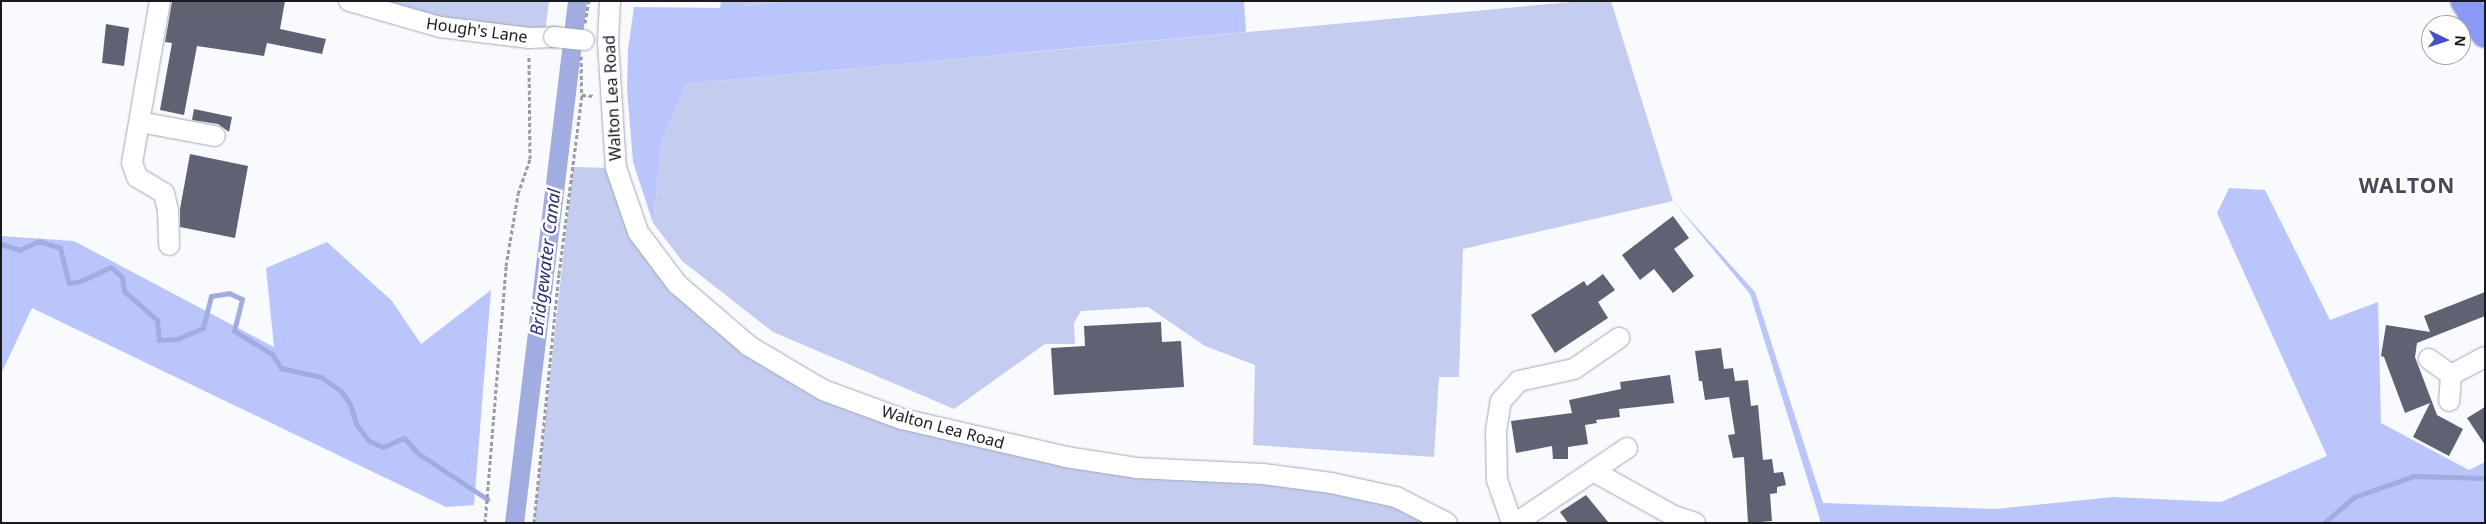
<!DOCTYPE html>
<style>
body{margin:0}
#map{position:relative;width:2486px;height:524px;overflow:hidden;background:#f9fafe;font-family:"Noto Sans",sans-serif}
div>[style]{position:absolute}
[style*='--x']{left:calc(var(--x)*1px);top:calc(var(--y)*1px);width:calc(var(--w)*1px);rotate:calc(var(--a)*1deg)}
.green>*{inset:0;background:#c4cdf0}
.forest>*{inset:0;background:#bac6fb}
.stream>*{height:5px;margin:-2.5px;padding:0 2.5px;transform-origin:2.5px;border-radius:2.5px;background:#a1ade1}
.canal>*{height:19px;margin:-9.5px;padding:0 9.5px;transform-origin:9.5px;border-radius:9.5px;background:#a1ade1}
.building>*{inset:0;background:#5e6272}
.path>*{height:3px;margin-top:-1.5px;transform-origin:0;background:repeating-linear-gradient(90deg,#9b9ca1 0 4px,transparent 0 6.5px)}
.roads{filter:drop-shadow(0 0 1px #a2a7b8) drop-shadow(0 0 1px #a2a7b8)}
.minor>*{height:20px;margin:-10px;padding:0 10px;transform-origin:10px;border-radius:10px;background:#fff}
.highway>*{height:28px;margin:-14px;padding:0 14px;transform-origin:14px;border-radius:14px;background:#8999f5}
.bridges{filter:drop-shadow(0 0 1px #a2a7b8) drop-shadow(0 0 1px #a2a7b8)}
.minor-bridge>*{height:20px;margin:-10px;padding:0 10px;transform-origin:10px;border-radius:10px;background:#fff}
span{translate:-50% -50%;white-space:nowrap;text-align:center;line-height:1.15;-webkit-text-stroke:5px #fff;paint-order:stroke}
.street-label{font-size:16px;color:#181a20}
.water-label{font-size:18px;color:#2c3371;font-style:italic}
.district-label{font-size:21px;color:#454957;font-weight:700;letter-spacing:1px}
.frame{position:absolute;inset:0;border:2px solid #181a20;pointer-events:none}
.north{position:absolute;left:2421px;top:15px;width:50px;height:50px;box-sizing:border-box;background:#fff;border:1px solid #a3a3a6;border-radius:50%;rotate:94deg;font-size:14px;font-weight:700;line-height:20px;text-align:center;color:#181a20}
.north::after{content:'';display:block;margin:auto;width:18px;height:22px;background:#4850c6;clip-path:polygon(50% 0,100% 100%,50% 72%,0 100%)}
</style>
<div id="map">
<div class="green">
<i style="clip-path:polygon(337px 1px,549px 1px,545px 33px,366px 11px)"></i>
<i style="clip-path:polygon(743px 1px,790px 1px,743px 6px)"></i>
<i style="clip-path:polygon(1582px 1px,1611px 1px,1673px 201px,1463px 249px,1459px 377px,1439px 377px,1434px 457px,1253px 445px,1255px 365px,1205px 346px,1148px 307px,1081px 311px,1074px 323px,1075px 344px,1045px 344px,954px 409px,773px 332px,682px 261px,653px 223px,662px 142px,686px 84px)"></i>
<i style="clip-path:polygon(573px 167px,616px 168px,677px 284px,823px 390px,1066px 457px,1331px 483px,1447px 523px,534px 523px)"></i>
</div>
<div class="forest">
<i style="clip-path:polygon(721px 1px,743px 1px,743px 6px,790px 1px,1244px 1px,1246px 32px,686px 84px,662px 142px,653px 223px,633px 162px,627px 89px,628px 50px,634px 7px,720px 8px)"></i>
<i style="clip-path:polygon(2229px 188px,2265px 190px,2330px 320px,2378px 302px,2381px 423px,2469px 470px,2485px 462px,2485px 523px,1821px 523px,1750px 294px,1673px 201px,1755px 292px,1823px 503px,1996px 509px,2113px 497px,2221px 502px,2327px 456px,2217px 213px)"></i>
<i style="clip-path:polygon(1px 236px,74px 241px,274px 347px,266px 268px,327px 242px,392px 301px,421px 344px,491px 290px,474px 505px,446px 507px,32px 308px,1px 374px)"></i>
</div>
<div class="stream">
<i style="--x:1;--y:244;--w:19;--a:18"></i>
<i style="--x:19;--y:250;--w:22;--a:-24"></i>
<i style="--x:39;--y:241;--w:22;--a:18"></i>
<i style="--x:60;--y:248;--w:36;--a:76"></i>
<i style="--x:69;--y:283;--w:12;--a:-9"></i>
<i style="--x:81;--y:281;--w:33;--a:-25"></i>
<i style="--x:111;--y:267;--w:15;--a:42"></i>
<i style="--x:122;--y:277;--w:14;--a:82"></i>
<i style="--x:124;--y:291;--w:44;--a:41.3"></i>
<i style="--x:157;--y:320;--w:20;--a:84"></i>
<i style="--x:159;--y:340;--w:18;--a:-3"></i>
<i style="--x:177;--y:339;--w:28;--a:-23"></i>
<i style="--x:203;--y:328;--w:33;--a:-76"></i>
<i style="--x:211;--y:296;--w:18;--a:-9"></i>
<i style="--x:229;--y:293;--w:14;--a:25"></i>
<i style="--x:242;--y:299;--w:33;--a:104"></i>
<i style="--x:234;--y:331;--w:44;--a:31.2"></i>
<i style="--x:272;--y:354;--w:17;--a:57"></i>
<i style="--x:281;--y:368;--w:41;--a:12.7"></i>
<i style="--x:321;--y:377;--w:24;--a:35"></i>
<i style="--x:341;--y:391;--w:16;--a:55"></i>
<i style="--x:350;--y:404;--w:21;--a:73"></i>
<i style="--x:356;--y:424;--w:21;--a:53"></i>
<i style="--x:369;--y:441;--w:15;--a:23"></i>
<i style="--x:383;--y:447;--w:23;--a:-23"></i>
<i style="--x:404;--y:438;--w:22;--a:47"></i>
<i style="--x:419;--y:454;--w:82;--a:33.5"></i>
<i style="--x:2324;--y:523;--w:40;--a:-41"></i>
<i style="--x:2354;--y:497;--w:64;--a:-19.3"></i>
<i style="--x:2414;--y:476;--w:71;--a:1.6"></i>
</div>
<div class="canal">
<i style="--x:514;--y:523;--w:526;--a:-83.12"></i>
</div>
<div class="building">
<i style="clip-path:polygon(172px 1px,285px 1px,280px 29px,326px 39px,322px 54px,267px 43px,264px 56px,197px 46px,184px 115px,160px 110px,172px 43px,165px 42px)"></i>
<i style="clip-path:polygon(106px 24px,129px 28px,124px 66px,102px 63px)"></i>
<i style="clip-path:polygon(194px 109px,232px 117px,229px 132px,218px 124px,192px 120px)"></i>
<i style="clip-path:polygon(190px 154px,248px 166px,235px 238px,180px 227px,180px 209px)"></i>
<i style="clip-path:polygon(1673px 216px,1689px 238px,1674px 249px,1694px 276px,1673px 293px,1654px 269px,1640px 280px,1622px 255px)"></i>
<i style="clip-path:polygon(1603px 274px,1615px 290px,1598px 302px,1608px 318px,1555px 353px,1531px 315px,1584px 281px,1587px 286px)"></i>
<i style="clip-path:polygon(2485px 292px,2485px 316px,2417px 343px,2415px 357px,2437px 415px,2463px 429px,2449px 456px,2413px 437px,2430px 403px,2405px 413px,2384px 357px,2381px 356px,2386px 325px,2430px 332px,2424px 316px)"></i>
<i style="clip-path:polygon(1161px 322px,1162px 342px,1181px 341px,1184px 387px,1054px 395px,1051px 348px,1085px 346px,1084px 326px)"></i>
<i style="clip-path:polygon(1721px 348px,1724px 369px,1733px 368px,1735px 381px,1748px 380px,1751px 406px,1758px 405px,1763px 460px,1772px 459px,1774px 473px,1783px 472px,1786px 485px,1777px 487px,1777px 493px,1770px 494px,1772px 521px,1748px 523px,1744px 457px,1733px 458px,1728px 435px,1735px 434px,1729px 397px,1705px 400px,1702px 381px,1699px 381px,1695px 351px)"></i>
<i style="clip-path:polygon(1670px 375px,1674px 403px,1619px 409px,1620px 417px,1596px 420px,1597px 423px,1585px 425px,1588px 444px,1568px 447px,1568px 459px,1553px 459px,1552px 446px,1516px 453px,1511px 421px,1572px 413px,1569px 400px,1621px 389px,1620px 382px)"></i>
<i style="clip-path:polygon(2485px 407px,2485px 445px,2467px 418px)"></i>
<i style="clip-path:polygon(1586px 495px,1609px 523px,1568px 523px,1560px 512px)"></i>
</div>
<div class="path">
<i style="--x:585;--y:23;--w:22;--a:-80"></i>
<i style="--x:581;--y:56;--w:39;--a:89"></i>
<i style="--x:582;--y:95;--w:12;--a:5"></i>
<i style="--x:485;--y:523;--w:258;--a:-85.3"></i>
<i style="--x:506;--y:266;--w:73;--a:-80.5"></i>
<i style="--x:518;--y:194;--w:37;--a:-71"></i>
<i style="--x:530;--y:159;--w:104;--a:-90.6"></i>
<i style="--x:534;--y:523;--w:250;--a:-84.3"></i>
<i style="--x:559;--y:274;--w:180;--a:-82.7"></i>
</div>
<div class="roads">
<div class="minor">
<i style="--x:160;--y:1;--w:164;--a:99.8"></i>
<i style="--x:132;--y:163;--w:15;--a:70"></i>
<i style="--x:137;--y:177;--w:31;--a:31"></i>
<i style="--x:164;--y:193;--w:18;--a:77"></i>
<i style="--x:168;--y:211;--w:34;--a:88"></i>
<i style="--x:349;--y:1;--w:95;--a:15.9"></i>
<i style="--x:440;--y:27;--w:90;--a:7"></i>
<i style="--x:529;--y:38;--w:25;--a:-2"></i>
<i style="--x:610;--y:1;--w:41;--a:92.8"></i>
<i style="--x:608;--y:42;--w:126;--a:86.4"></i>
<i style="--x:616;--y:168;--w:68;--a:71"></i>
<i style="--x:638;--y:232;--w:65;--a:53.1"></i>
<i style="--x:677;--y:284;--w:95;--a:40.7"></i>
<i style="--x:749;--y:346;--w:86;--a:30.7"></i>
<i style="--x:823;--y:390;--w:84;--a:20.2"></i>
<i style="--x:902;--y:419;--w:168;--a:13"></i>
<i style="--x:1066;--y:457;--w:71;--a:8.9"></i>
<i style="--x:1136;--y:468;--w:127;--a:2.7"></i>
<i style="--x:1263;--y:474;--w:69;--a:7.5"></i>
<i style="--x:1331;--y:483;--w:66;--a:12.2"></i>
<i style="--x:1396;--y:497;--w:57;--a:27"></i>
<i style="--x:140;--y:122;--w:76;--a:10.6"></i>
<i style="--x:2429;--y:359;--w:27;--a:36"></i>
<i style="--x:2451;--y:375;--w:26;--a:94"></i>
<i style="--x:2451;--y:375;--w:38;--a:-28"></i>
<i style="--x:1593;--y:471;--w:93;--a:29.1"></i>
<i style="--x:1674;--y:516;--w:22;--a:18"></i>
<i style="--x:1512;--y:523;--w:46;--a:-109.2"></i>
<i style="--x:1497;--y:480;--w:49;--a:-91.2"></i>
<i style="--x:1496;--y:431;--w:30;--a:-81"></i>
<i style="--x:1501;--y:401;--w:27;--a:-48"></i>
<i style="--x:1519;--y:381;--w:56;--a:-12.3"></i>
<i style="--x:1574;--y:369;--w:55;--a:-34.6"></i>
<i style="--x:1516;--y:523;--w:134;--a:-34"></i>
</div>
<div class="highway">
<i style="--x:2465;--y:1;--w:38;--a:58"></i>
</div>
</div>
<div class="bridges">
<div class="minor-bridge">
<i style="--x:554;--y:37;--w:30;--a:6"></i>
</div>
</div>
<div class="street-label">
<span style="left:477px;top:30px;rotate:8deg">Hough's Lane</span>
<span style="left:612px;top:98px;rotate:-93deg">Walton Lea Road</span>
<span style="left:943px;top:427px;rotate:15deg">Walton Lea Road</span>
</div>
<div class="water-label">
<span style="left:545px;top:262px;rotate:-83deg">Bridgewater Canal</span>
</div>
<div class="district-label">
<span style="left:2407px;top:185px">WALTON</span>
</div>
<div class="frame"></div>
<div class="north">N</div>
</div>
